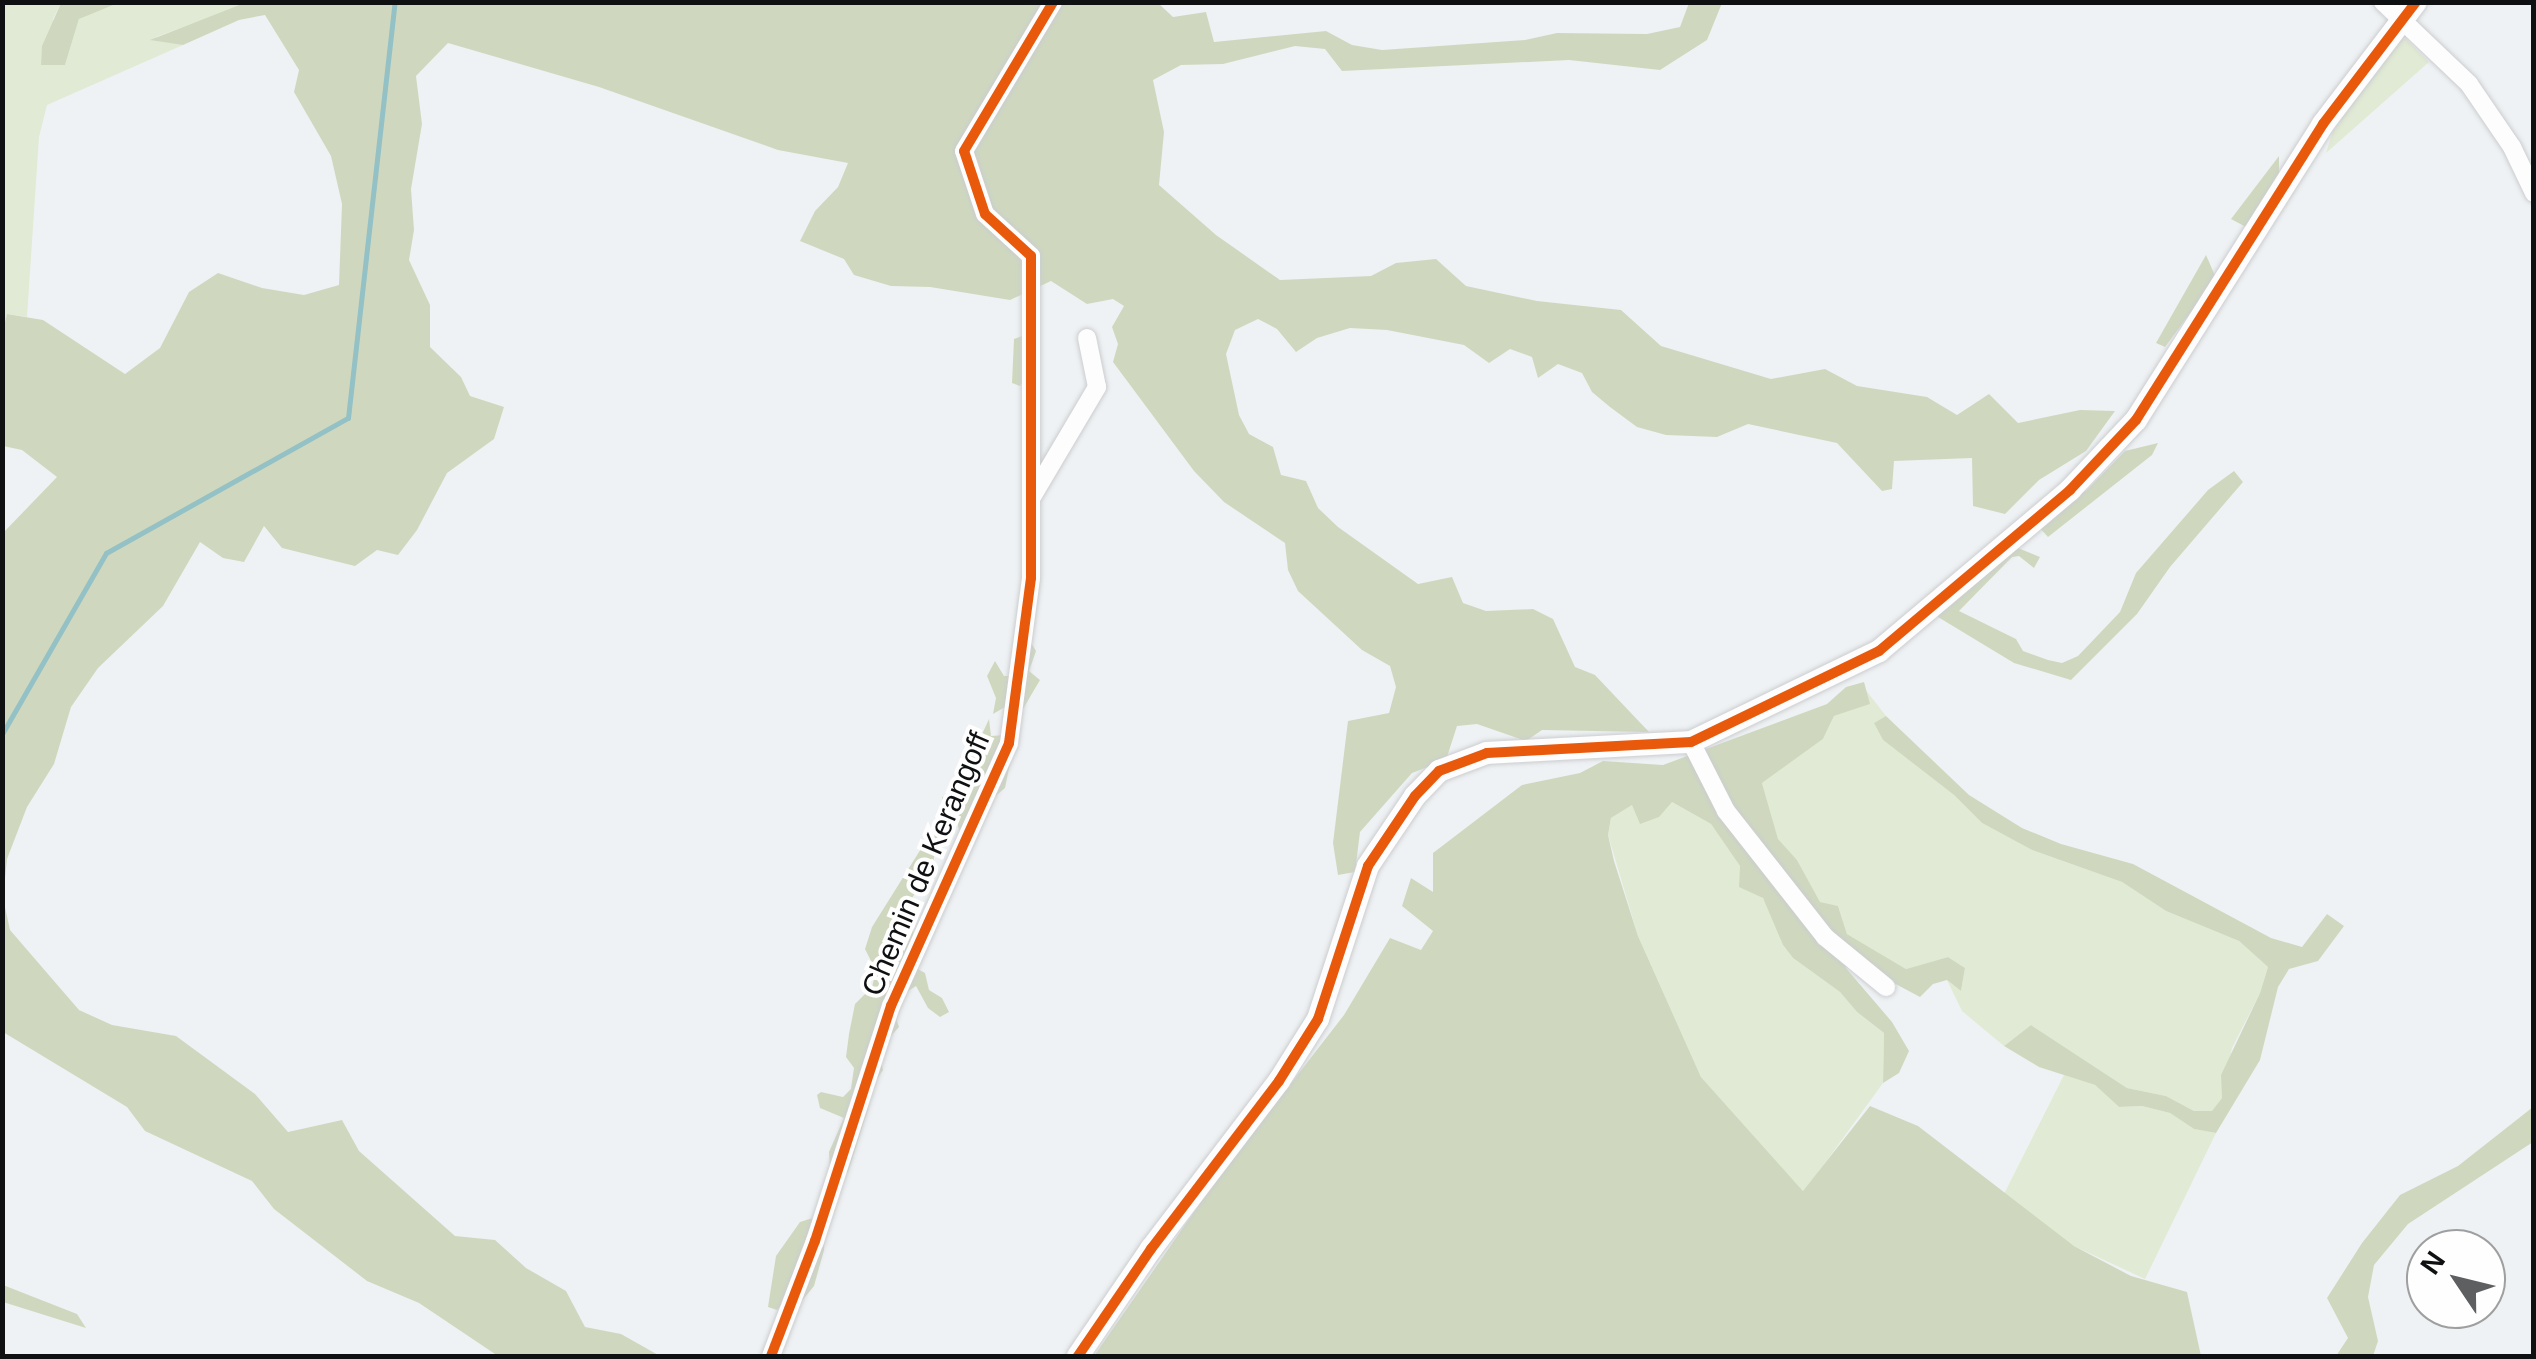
<!DOCTYPE html>
<style>
body{margin:0}
#map{position:relative;width:2536px;height:1359px;overflow:hidden;background:#eff2f4;font-family:Arial,sans-serif}
div>[style]{position:absolute}
[style*='--x']{left:calc(var(--x)*1px);top:calc(var(--y)*1px);width:calc(var(--w)*1px);rotate:calc(var(--a)*1deg)}
.green>*{inset:0;background:#e1ead4}
.forest>*{inset:0;background:#cfd8bf}
.stream>*{height:5px;margin:-2.5px;padding:0 2.5px;transform-origin:2.5px;border-radius:2.5px;background:#93c1c5}
.roads{filter:drop-shadow(0 0 2px #cbcdcf) drop-shadow(0 0 2px #cbcdcf)}
.minor>*{height:18px;margin:-9px;padding:0 9px;transform-origin:9px;border-radius:9px;background:#fdfdfd}
.tertiary>*{height:22px;margin:-11px;padding:0 11px;transform-origin:11px;border-radius:11px;background:#fdfdfd}
.cycleway>*{height:10px;margin:-5px;padding:0 5px;transform-origin:5px;border-radius:5px;background:#e8590c}
span{translate:-50% -50%;white-space:nowrap;text-align:center;line-height:1.15;-webkit-text-stroke:8px #fefefe;paint-order:stroke}
.street-label{font-size:30px;color:#0e1011}
.frame{position:absolute;inset:0;border:5px solid #0e1011;pointer-events:none}
.north{position:absolute;left:2406px;top:1229px;width:100px;height:100px;box-sizing:border-box;background:#fefefe;border:2px solid #9e9f9f;border-radius:50%;rotate:305deg;font-size:28px;font-weight:700;line-height:40px;text-align:center;color:#0e1011}
.north::after{content:'';display:block;margin:auto;width:35px;height:45px;background:#5d5f60;clip-path:polygon(50% 0,100% 100%,50% 72%,0 100%)}
</style>
<div id="map">
<div class="green">
<i style="clip-path:polygon(3px 3px,61px 3px,53px 19px,65px 65px,79px 19px,106px 4px,247px 3px,156px 37px,183px 45px,47px 105px,39px 137px,27px 317px,7px 314px,3px 334px)"></i>
<i style="clip-path:polygon(2406px 39px,2429px 62px,2326px 153px,2333px 131px,2365px 83px,2398px 40px)"></i>
<i style="clip-path:polygon(1865px 689px,1886px 716px,1875px 723px,1883px 740px,1954px 795px,1982px 823px,2032px 850px,2122px 882px,2166px 911px,2239px 941px,2268px 967px,2260px 993px,2232px 1048px,2222px 1098px,2213px 1111px,2194px 1111px,2166px 1096px,2127px 1088px,2031px 1025px,2004px 1046px,1962px 1011px,1947px 980px,1961px 991px,1965px 968px,1948px 957px,1906px 969px,1847px 934px,1838px 906px,1820px 903px,1797px 860px,1778px 840px,1762px 783px,1823px 739px,1834px 716px,1869px 704px)"></i>
<i style="clip-path:polygon(1672px 802px,1711px 824px,1773px 913px,1783px 945px,1793px 958px,1840px 992px,1857px 1012px,1884px 1033px,1883px 1083px,1804px 1192px,1701px 1077px,1638px 936px,1608px 835px,1611px 818px,1633px 804px)"></i>
<i style="clip-path:polygon(2064px 1075px,2095px 1085px,2119px 1107px,2142px 1106px,2170px 1113px,2194px 1129px,2216px 1133px,2145px 1279px,2074px 1246px,2003px 1196px)"></i>
</div>
<div class="forest">
<i style="clip-path:polygon(247px 2px,1157px 2px,1173px 17px,1206px 12px,1214px 42px,1326px 31px,1352px 45px,1382px 50px,1525px 40px,1557px 33px,1647px 34px,1680px 27px,1689px 3px,1722px 3px,1707px 40px,1660px 70px,1569px 60px,1342px 71px,1325px 49px,1295px 46px,1223px 64px,1181px 65px,1153px 80px,1164px 132px,1159px 185px,1216px 235px,1280px 280px,1371px 276px,1396px 263px,1436px 259px,1466px 286px,1537px 301px,1621px 310px,1661px 346px,1771px 379px,1825px 369px,1857px 386px,1927px 397px,1957px 415px,1989px 394px,2018px 423px,2080px 410px,2115px 411px,2086px 451px,2039px 480px,2005px 514px,1973px 506px,1972px 458px,1894px 461px,1892px 489px,1882px 491px,1837px 443px,1748px 424px,1717px 437px,1666px 435px,1637px 427px,1610px 407px,1592px 392px,1582px 373px,1558px 364px,1538px 378px,1532px 357px,1510px 349px,1489px 363px,1464px 345px,1387px 330px,1350px 328px,1317px 338px,1296px 352px,1277px 329px,1258px 319px,1235px 330px,1226px 354px,1239px 415px,1249px 434px,1273px 447px,1281px 475px,1306px 481px,1318px 508px,1338px 527px,1418px 584px,1452px 577px,1463px 603px,1486px 611px,1533px 609px,1553px 619px,1575px 667px,1595px 675px,1649px 732px,1542px 730px,1526px 741px,1477px 724px,1457px 726px,1446px 760px,1412px 773px,1360px 832px,1355px 872px,1338px 875px,1333px 843px,1348px 721px,1389px 713px,1396px 687px,1390px 666px,1362px 650px,1298px 591px,1288px 570px,1285px 543px,1224px 502px,1194px 471px,1113px 362px,1118px 344px,1112px 327px,1124px 306px,1113px 299px,1087px 304px,1051px 281px,1010px 300px,930px 287px,891px 286px,854px 275px,844px 259px,800px 241px,815px 211px,838px 187px,848px 163px,778px 150px,599px 87px,448px 43px,416px 76px,422px 124px,411px 189px,414px 230px,409px 260px,430px 305px,430px 347px,461px 377px,470px 396px,504px 407px,494px 439px,447px 473px,417px 530px,398px 555px,377px 550px,355px 566px,282px 548px,264px 526px,244px 562px,223px 558px,200px 542px,163px 606px,98px 668px,71px 707px,54px 764px,27px 807px,7px 859px,3px 898px,10px 930px,79px 1010px,112px 1025px,176px 1036px,255px 1094px,288px 1132px,342px 1120px,359px 1151px,455px 1236px,495px 1240px,526px 1268px,566px 1291px,585px 1327px,621px 1334px,660px 1356px,498px 1356px,419px 1303px,367px 1281px,274px 1209px,252px 1181px,145px 1131px,127px 1107px,3px 1032px,3px 533px,57px 477px,22px 450px,3px 446px,2px 334px,7px 314px,43px 320px,125px 374px,160px 348px,189px 292px,218px 273px,262px 288px,304px 295px,339px 285px,342px 204px,331px 156px,294px 92px,299px 70px,265px 15px,239px 20px,183px 45px,150px 40px)"></i>
<i style="clip-path:polygon(61px 3px,118px 3px,79px 19px,65px 65px,41px 65px,42px 46px)"></i>
<i style="clip-path:polygon(2279px 156px,2279px 176px,2246px 227px,2231px 219px)"></i>
<i style="clip-path:polygon(2206px 255px,2216px 278px,2165px 347px,2156px 343px)"></i>
<i style="clip-path:polygon(1025px 335px,1028px 375px,1020px 386px,1012px 383px,1014px 339px)"></i>
<i style="clip-path:polygon(2158px 443px,2152px 455px,2048px 537px,2038px 526px,2075px 493px,2086px 491px,2125px 451px)"></i>
<i style="clip-path:polygon(2234px 471px,2243px 482px,2170px 567px,2137px 614px,2071px 680px,2014px 663px,1938px 617px,1938px 608px,2013px 546px,2040px 557px,2034px 568px,2019px 556px,2012px 557px,1959px 611px,2016px 639px,2023px 651px,2048px 660px,2062px 663px,2078px 656px,2120px 612px,2136px 573px,2208px 490px)"></i>
<i style="clip-path:polygon(1030px 641px,1036px 651px,1029px 671px,1040px 680px,1020px 714px,1005px 788px,987px 803px,962px 837px,956px 821px,948px 823px,943px 813px,942px 797px,954px 795px,955px 782px,967px 762px,965px 753px,977px 745px,989px 719px,991px 736px,1005px 735px,1005px 707px,993px 714px,996px 698px,987px 676px,995px 661px,1004px 676px,1012px 676px)"></i>
<i style="clip-path:polygon(1864px 682px,1870px 704px,1834px 716px,1823px 739px,1762px 783px,1778px 839px,1797px 860px,1820px 902px,1838px 906px,1847px 934px,1906px 969px,1948px 957px,1965px 968px,1961px 991px,1947px 980px,1933px 984px,1920px 997px,1877px 974px,1845px 967px,1892px 1022px,1909px 1051px,1899px 1073px,1883px 1083px,1884px 1033px,1857px 1012px,1840px 992px,1793px 958px,1783px 945px,1763px 898px,1739px 887px,1740px 866px,1711px 824px,1672px 802px,1659px 817px,1640px 824px,1632px 805px,1611px 818px,1608px 835px,1614px 861px,1638px 936px,1701px 1077px,1803px 1191px,1870px 1106px,1918px 1126px,2074px 1246px,2131px 1276px,2187px 1292px,2201px 1356px,1094px 1356px,1217px 1179px,1344px 1015px,1390px 938px,1421px 950px,1433px 931px,1402px 906px,1411px 878px,1433px 892px,1433px 853px,1522px 785px,1580px 773px,1603px 761px,1663px 765px,1827px 704px,1846px 687px)"></i>
<i style="clip-path:polygon(1886px 716px,1969px 795px,2022px 828px,2061px 844px,2133px 864px,2271px 938px,2302px 947px,2327px 914px,2344px 926px,2318px 961px,2289px 969px,2278px 987px,2260px 1060px,2216px 1133px,2194px 1129px,2170px 1113px,2142px 1106px,2119px 1107px,2095px 1085px,2039px 1067px,2004px 1046px,2031px 1025px,2127px 1088px,2166px 1096px,2194px 1111px,2212px 1111px,2222px 1098px,2221px 1075px,2260px 993px,2268px 967px,2239px 941px,2166px 911px,2122px 882px,2032px 850px,1982px 823px,1954px 795px,1883px 740px,1874px 723px)"></i>
<i style="clip-path:polygon(938px 835px,932px 868px,912px 898px,914px 967px,925px 973px,929px 990px,942px 998px,949px 1012px,940px 1017px,928px 1008px,916px 986px,905px 993px,896px 1018px,899px 1027px,888px 1039px,881px 1061px,883px 1070px,868px 1092px,868px 1109px,848px 1172px,840px 1176px,835px 1211px,825px 1224px,824px 1250px,814px 1286px,796px 1308px,785px 1302px,777px 1310px,768px 1307px,776px 1256px,800px 1222px,816px 1217px,830px 1169px,829px 1152px,844px 1118px,820px 1108px,817px 1095px,821px 1092px,843px 1097px,851px 1089px,854px 1068px,846px 1057px,849px 1034px,855px 1004px,872px 987px,876px 971px,865px 949px,872px 927px,929px 836px)"></i>
<i style="clip-path:polygon(2533px 1107px,2533px 1142px,2408px 1224px,2374px 1265px,2368px 1297px,2378px 1341px,2373px 1356px,2336px 1356px,2348px 1338px,2327px 1298px,2362px 1243px,2400px 1195px,2458px 1166px)"></i>
<i style="clip-path:polygon(3px 1285px,77px 1314px,86px 1328px,3px 1302px)"></i>
</div>
<div class="stream">
<i style="--x:2;--y:734;--w:209;--a:-60.1"></i>
<i style="--x:106;--y:553;--w:277;--a:-29.2"></i>
<i style="--x:348;--y:418;--w:419;--a:-83.6"></i>
</div>
<div class="roads">
<div class="minor">
<i style="--x:2383;--y:2;--w:119;--a:43.6"></i>
<i style="--x:2469;--y:84;--w:76;--a:55.7"></i>
<i style="--x:2512;--y:147;--w:51;--a:64.4"></i>
<i style="--x:1032;--y:497;--w:128;--a:-59.4"></i>
<i style="--x:1097;--y:387;--w:50;--a:-101.5"></i>
<i style="--x:1691;--y:742;--w:77;--a:63.1"></i>
<i style="--x:1726;--y:811;--w:160;--a:51.8"></i>
<i style="--x:1825;--y:937;--w:79;--a:39.3"></i>
<i style="--x:771;--y:1356;--w:123;--a:-69.1"></i>
<i style="--x:815;--y:1241;--w:247;--a:-72.1"></i>
<i style="--x:891;--y:1006;--w:288;--a:-65.8"></i>
<i style="--x:1009;--y:743;--w:166;--a:-82.4"></i>
<i style="--x:1031;--y:578;--w:322;--a:-90"></i>
<i style="--x:1031;--y:256;--w:62;--a:-137.6"></i>
<i style="--x:985;--y:214;--w:66;--a:-108.4"></i>
<i style="--x:964;--y:151;--w:174;--a:-59.1"></i>
</div>
<div class="tertiary">
<i style="--x:1078;--y:1356;--w:130;--a:-55.7"></i>
<i style="--x:1151;--y:1249;--w:211;--a:-52.7"></i>
<i style="--x:1279;--y:1081;--w:73;--a:-57.8"></i>
<i style="--x:1318;--y:1019;--w:161;--a:-71.9"></i>
<i style="--x:1368;--y:866;--w:84;--a:-56.1"></i>
<i style="--x:1415;--y:796;--w:35;--a:-46"></i>
<i style="--x:1439;--y:771;--w:51;--a:-20.6"></i>
<i style="--x:1487;--y:753;--w:204;--a:-3.1"></i>
<i style="--x:1691;--y:742;--w:209;--a:-25.8"></i>
<i style="--x:1879;--y:651;--w:250;--a:-40.1"></i>
<i style="--x:2070;--y:490;--w:96;--a:-46.7"></i>
<i style="--x:2136;--y:420;--w:350;--a:-57.7"></i>
<i style="--x:2323;--y:124;--w:153;--a:-52.7"></i>
</div>
</div>
<div class="cycleway">
<i style="--x:771;--y:1356;--w:123;--a:-69.1"></i>
<i style="--x:815;--y:1241;--w:247;--a:-72.1"></i>
<i style="--x:891;--y:1006;--w:288;--a:-65.8"></i>
<i style="--x:1009;--y:743;--w:166;--a:-82.4"></i>
<i style="--x:1031;--y:578;--w:322;--a:-90"></i>
<i style="--x:1031;--y:256;--w:62;--a:-137.6"></i>
<i style="--x:985;--y:214;--w:66;--a:-108.4"></i>
<i style="--x:964;--y:151;--w:174;--a:-59.1"></i>
<i style="--x:1078;--y:1356;--w:130;--a:-55.7"></i>
<i style="--x:1151;--y:1249;--w:211;--a:-52.7"></i>
<i style="--x:1279;--y:1081;--w:73;--a:-57.8"></i>
<i style="--x:1318;--y:1019;--w:161;--a:-71.9"></i>
<i style="--x:1368;--y:866;--w:84;--a:-56.1"></i>
<i style="--x:1415;--y:796;--w:35;--a:-46"></i>
<i style="--x:1439;--y:771;--w:51;--a:-20.6"></i>
<i style="--x:1487;--y:753;--w:204;--a:-3.1"></i>
<i style="--x:1691;--y:742;--w:209;--a:-25.8"></i>
<i style="--x:1879;--y:651;--w:250;--a:-40.1"></i>
<i style="--x:2070;--y:490;--w:96;--a:-46.7"></i>
<i style="--x:2136;--y:420;--w:350;--a:-57.7"></i>
<i style="--x:2323;--y:124;--w:153;--a:-52.7"></i>
</div>
<div class="street-label">
<span style="left:926px;top:864px;rotate:-67deg">Chemin de Kerangoff</span>
</div>
<div class="frame"></div>
<div class="north">N</div>
</div>
